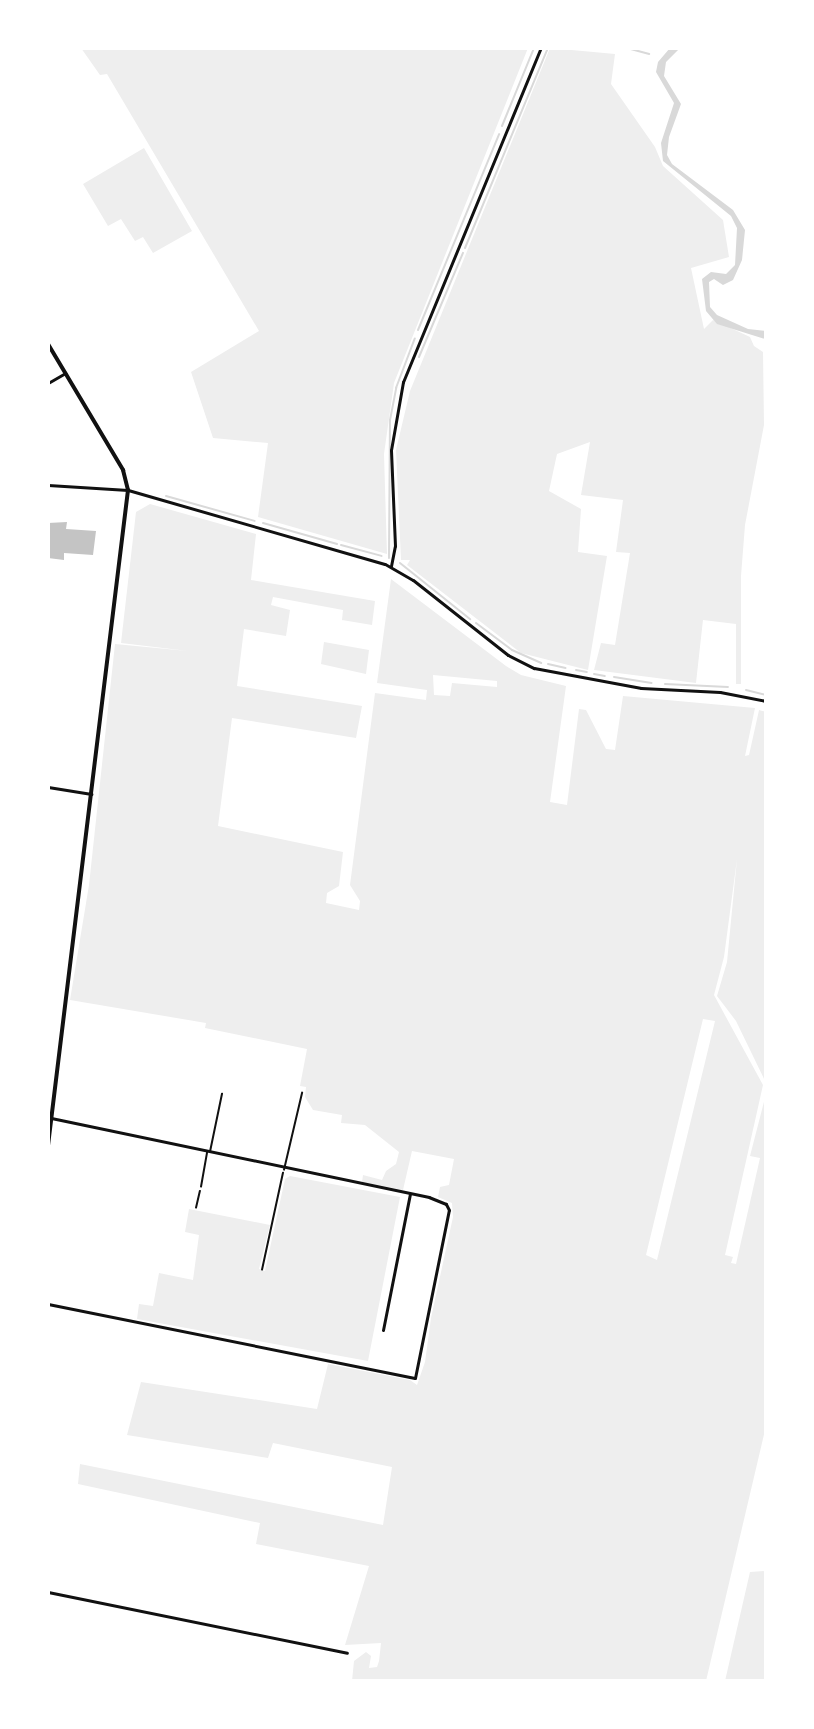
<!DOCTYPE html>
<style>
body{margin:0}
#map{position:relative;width:814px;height:1729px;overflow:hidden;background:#fff;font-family:Figtree,sans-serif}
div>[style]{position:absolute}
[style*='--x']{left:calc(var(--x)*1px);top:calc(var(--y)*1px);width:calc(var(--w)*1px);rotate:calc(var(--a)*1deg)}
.green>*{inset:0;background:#eee}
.water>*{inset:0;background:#d9d9d9}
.stream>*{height:2px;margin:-1px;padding:0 1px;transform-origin:1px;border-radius:1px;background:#d9d9d9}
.building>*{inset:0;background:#c4c4c4}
.path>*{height:1.5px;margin:-0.75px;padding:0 0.75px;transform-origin:0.75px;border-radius:0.75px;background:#111}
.service>*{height:1.5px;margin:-0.75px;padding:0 0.75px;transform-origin:0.75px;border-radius:0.75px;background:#111}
.minor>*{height:3px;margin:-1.5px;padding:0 1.5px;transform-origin:1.5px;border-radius:1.5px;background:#111}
.tertiary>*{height:4px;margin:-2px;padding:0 2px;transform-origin:2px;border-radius:2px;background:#111}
span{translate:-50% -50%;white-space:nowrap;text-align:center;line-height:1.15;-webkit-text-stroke:6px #fff;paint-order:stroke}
.frame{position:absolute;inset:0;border:50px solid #fff;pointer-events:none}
</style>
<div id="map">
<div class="green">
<i style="clip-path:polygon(81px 48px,528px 48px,394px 383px,384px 454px,387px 554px,258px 517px,268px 443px,213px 438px,191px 372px,259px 331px,107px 74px,100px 75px)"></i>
<i style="clip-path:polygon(550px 48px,615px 54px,611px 84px,655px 147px,663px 166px,723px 220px,729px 257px,691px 268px,704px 329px,713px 320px,720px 323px,750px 337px,754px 346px,763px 352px,764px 425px,745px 525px,741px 576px,741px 684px,736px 684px,736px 624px,703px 620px,696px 683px,594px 670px,601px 643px,615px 645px,630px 553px,616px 552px,623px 500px,581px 495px,590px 442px,557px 454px,549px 491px,581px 509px,578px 552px,607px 556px,588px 670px,521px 653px,407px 565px,410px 560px,401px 560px,396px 450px,410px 391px)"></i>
<i style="clip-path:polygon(144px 148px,192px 231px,153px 253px,143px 237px,135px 241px,121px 219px,108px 226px,83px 184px)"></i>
<i style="clip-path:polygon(evenodd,150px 504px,256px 534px,251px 580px,375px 601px,372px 625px,342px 620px,343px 610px,273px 597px,271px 605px,290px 610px,286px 636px,244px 629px,237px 686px,362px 706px,356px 738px,232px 718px,218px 826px,343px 852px,339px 886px,327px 893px,326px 903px,359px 910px,360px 901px,350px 885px,375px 693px,426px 700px,427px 690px,377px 683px,391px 579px,506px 666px,521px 675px,566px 686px,550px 802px,567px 805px,579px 709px,586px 710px,606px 749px,615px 750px,623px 696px,755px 708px,745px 756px,749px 755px,759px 710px,766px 712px,766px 1083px,736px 1021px,717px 996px,727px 962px,737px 859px,724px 957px,714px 995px,763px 1085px,725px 1255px,733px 1257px,731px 1263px,736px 1264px,760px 1158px,750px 1156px,766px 1094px,766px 1426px,706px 1681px,352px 1681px,354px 1661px,366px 1652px,371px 1656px,369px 1668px,377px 1667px,379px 1661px,381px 1643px,345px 1645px,369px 1566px,256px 1544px,260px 1523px,78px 1484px,80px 1464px,383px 1525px,392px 1467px,273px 1443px,268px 1458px,127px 1435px,141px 1382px,317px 1409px,328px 1364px,410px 1380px,417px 1385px,425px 1362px,431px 1318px,453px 1217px,452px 1203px,438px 1197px,440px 1187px,449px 1185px,454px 1159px,412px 1151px,403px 1190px,362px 1182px,363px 1175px,382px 1180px,386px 1171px,396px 1164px,399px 1152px,365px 1125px,341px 1123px,342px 1115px,313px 1110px,305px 1097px,306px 1087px,300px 1086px,307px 1049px,205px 1028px,206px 1023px,70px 1000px,89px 885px,115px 644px,188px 651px,121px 643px,136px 512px,150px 504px,433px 675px,497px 681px,497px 687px,452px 683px,450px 696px,434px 695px,433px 675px,150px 504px,703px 1019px,715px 1021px,657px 1260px,646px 1255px,703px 1019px)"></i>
<i style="clip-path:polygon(324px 642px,369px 650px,366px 674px,321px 664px)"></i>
<i style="clip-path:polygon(290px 1176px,400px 1197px,368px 1361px,137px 1319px,139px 1304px,153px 1306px,159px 1273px,193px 1280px,199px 1235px,185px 1232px,189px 1209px,270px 1225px,259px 1269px,265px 1271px,285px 1179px)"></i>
<i style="clip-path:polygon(766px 1566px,766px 1681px,725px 1681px,750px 1572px,765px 1571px)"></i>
</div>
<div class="water">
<i style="clip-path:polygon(670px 48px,680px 48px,666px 62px,664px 76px,681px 104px,669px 137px,667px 155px,672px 164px,733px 210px,745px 230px,742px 260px,733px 280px,723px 285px,714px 279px,709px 282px,710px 307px,717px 315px,748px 329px,766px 331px,765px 339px,717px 324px,706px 311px,702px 279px,711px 272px,726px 274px,735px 265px,737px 228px,731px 216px,663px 161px,661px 143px,674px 103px,656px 72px,658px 62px)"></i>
</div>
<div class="stream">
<i style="--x:627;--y:48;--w:23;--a:15"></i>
<i style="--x:502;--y:126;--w:84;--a:-67.7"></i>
<i style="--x:465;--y:248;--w:217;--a:-67.5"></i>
<i style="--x:418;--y:330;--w:212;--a:-67.5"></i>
<i style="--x:419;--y:357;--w:113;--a:-67.1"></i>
<i style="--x:166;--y:496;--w:92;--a:15.7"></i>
<i style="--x:263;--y:523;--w:77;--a:15.8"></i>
<i style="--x:341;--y:545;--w:42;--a:15"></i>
<i style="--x:389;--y:558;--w:138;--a:-89.6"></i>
<i style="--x:390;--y:420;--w:33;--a:-79"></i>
<i style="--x:396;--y:388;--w:53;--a:-69.2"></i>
<i style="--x:400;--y:563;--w:90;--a:38.7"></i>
<i style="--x:476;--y:623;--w:45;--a:36.9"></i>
<i style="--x:512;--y:650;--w:32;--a:24"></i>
<i style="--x:548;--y:664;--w:18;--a:13"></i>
<i style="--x:576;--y:670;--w:11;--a:10"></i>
<i style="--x:594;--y:674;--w:11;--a:10"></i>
<i style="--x:614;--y:677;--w:38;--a:9"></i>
<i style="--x:665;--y:684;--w:63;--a:2.7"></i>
<i style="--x:746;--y:690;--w:21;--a:14"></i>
</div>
<div class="building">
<i style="clip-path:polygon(67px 522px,66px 529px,96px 531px,93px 555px,64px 553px,64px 560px,48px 558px,48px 523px)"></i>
</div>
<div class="path">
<i style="--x:196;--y:1208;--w:17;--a:-77"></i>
<i style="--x:262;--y:1270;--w:99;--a:-77.8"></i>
</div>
<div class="service">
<i style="--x:210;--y:1152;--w:59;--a:-78.3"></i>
<i style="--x:284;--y:1170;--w:79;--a:-76.8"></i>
<i style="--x:201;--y:1187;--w:36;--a:-80"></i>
</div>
<div class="minor">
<i style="--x:48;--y:383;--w:20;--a:-30"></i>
<i style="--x:48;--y:485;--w:80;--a:3.6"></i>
<i style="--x:128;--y:490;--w:267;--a:16.1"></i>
<i style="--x:385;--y:564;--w:32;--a:30"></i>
<i style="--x:413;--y:580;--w:121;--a:38.3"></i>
<i style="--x:508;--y:655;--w:29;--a:27"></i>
<i style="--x:534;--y:668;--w:109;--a:10.6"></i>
<i style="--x:641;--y:688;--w:79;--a:2.9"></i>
<i style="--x:720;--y:692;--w:47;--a:11.1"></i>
<i style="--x:391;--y:566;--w:20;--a:-79"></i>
<i style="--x:395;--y:546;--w:96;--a:-92.4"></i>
<i style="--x:391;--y:450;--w:69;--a:-80"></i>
<i style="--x:403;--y:382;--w:361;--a:-67.6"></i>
<i style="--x:48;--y:787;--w:44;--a:9.2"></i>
<i style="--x:48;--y:1304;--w:374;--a:11.4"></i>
<i style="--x:415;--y:1378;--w:171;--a:-78.6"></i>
<i style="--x:449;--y:1210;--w:7;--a:-117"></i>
<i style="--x:446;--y:1204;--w:18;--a:-158"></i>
<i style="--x:429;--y:1197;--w:386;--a:-168.2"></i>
<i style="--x:383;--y:1330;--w:139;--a:-78.8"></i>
<i style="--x:48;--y:1592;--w:305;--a:11.5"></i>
</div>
<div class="tertiary">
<i style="--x:48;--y:344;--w:147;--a:59.2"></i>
<i style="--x:123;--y:470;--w:21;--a:76"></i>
<i style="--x:128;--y:490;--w:660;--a:96.96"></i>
</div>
<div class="frame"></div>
</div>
